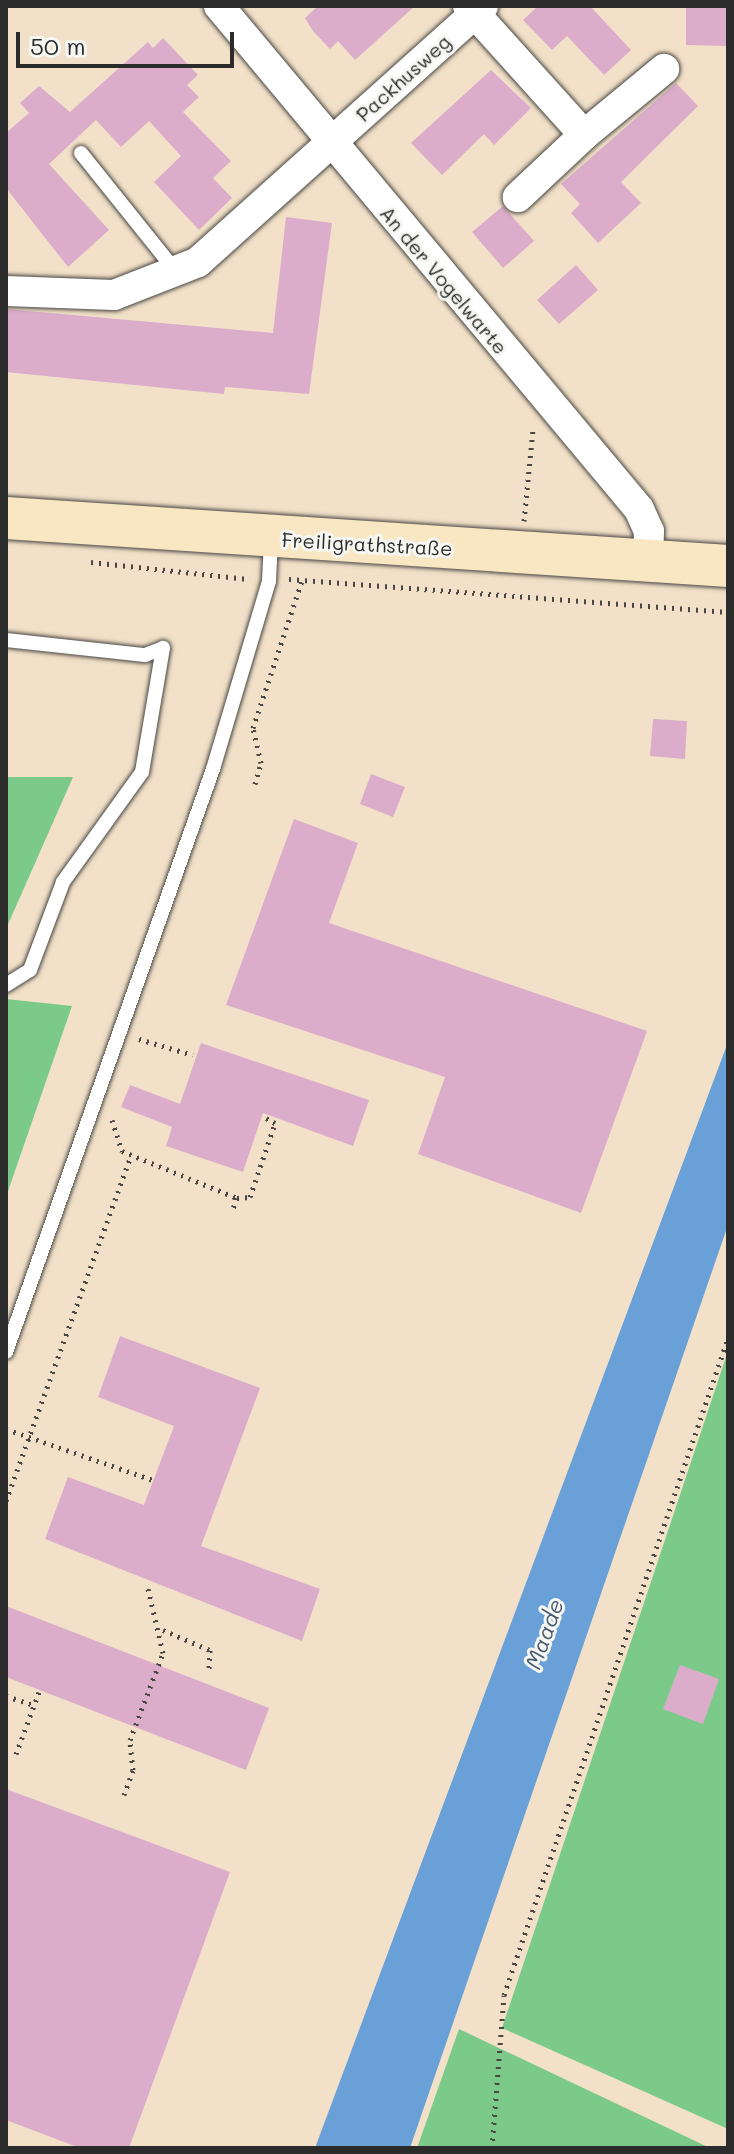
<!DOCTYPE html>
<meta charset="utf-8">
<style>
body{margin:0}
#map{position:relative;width:734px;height:2154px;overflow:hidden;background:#f2e1c8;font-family:Mali,sans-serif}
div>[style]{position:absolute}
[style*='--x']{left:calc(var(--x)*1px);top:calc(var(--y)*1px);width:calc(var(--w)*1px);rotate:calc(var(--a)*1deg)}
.green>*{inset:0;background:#7bca8a}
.water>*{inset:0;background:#6aa0d8}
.building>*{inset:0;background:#dbadcb}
.path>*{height:5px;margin-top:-2.5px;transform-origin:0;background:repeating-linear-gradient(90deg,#494643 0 2px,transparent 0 8px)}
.roads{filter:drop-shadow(0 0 2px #494643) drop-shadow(0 0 2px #494643)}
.lane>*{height:14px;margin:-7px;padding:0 7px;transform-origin:7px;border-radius:7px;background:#fff}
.street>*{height:30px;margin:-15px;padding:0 15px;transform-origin:15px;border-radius:15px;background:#fff}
.secondary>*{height:42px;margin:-21px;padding:0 21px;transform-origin:21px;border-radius:21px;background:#f9e7c3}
span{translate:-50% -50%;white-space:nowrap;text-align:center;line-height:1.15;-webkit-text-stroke:6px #f6f6f2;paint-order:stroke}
.street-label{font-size:20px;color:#2b2b2b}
.water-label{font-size:22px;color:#445a70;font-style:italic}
.frame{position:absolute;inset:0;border:8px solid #2b2b2b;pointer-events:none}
.scale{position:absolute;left:16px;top:32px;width:218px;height:36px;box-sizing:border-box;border:4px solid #2b2b2b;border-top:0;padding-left:10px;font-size:24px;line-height:28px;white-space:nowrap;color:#2b2b2b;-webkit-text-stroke:6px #f6f6f2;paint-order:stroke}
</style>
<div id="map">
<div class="green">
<i style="clip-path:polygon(6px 777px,73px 777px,6px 929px)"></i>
<i style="clip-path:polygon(6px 999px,72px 1006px,6px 1197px)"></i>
<i style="clip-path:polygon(728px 1351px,728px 2129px,502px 2028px)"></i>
<i style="clip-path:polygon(459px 2029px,710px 2148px,417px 2148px)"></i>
</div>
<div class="water">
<i style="clip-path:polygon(728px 1042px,728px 1225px,410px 2148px,315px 2148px)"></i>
</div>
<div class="building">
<i style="clip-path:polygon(318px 6px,415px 6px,355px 60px,338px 41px,330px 49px,313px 31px,305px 18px)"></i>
<i style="clip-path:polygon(538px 6px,590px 6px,631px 50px,604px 75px,567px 36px,552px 50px,523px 20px)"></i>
<i style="clip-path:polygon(686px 6px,728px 6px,728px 46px,686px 45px)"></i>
<i style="clip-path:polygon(163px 38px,198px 75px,187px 85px,199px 97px,183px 112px,231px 161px,213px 178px,232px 198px,199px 230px,154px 182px,181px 156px,149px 121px,121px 147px,96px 120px,49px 164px,109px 230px,68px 267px,6px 188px,6px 133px,29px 113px,20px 103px,39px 86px,70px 112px,148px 42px,153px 48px)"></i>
<i style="clip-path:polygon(491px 70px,531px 108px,494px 145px,484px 134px,442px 175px,411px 143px)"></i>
<i style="clip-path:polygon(676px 83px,698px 106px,621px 182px,641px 203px,598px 243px,571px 213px,580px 204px,561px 184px)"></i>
<i style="clip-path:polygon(503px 206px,534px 241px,503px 268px,472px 232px)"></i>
<i style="clip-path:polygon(286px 217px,332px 223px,309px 394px,225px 387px,224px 394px,6px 372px,6px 309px,273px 333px)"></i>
<i style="clip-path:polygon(576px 265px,598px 290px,559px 324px,537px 300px)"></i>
<i style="clip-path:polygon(653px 719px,687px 721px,685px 759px,650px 756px)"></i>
<i style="clip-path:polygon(371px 774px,405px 787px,393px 817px,360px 804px)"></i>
<i style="clip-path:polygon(294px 819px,358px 843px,329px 923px,647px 1031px,581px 1213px,418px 1154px,445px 1077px,226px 1005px)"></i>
<i style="clip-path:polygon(201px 1043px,369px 1100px,353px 1146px,263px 1113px,243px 1172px,166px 1146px,172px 1127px,121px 1107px,130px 1085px,180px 1104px)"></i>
<i style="clip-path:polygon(120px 1336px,260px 1388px,201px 1546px,320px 1589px,302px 1641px,45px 1539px,68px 1477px,144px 1505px,174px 1426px,98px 1397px)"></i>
<i style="clip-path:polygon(6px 1606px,269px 1708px,246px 1770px,6px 1677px)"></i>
<i style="clip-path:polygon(680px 1665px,719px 1679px,703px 1724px,663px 1709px)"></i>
<i style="clip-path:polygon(6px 1789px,230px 1872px,129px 2148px,80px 2148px,6px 2120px)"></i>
</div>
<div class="path">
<i style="--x:524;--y:521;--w:91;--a:-84.4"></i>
<i style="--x:91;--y:562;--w:158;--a:6.2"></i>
<i style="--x:289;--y:579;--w:440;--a:4.3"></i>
<i style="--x:255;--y:784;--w:22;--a:-74"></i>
<i style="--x:261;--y:763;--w:36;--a:-103"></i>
<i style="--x:253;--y:728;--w:158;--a:-71.6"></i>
<i style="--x:139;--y:1039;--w:56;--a:16.5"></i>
<i style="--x:112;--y:1120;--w:33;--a:72"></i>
<i style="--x:122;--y:1151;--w:124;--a:22.2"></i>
<i style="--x:237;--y:1198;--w:14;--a:111"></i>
<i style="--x:237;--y:1198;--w:13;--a:-4"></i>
<i style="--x:250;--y:1197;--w:78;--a:-71.3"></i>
<i style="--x:275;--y:1123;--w:10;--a:-151"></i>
<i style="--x:6;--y:1429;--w:156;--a:19.1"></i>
<i style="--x:6;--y:1501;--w:367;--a:-70.1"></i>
<i style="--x:163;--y:1630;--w:51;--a:23.1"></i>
<i style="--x:210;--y:1650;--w:19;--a:93"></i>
<i style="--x:6;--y:1696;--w:29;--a:18"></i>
<i style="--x:16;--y:1754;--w:66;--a:-69.6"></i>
<i style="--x:124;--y:1795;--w:27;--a:-70"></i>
<i style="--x:133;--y:1770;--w:30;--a:-96"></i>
<i style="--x:130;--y:1740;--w:93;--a:-69.2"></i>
<i style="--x:163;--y:1653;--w:71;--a:-103.1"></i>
<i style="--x:492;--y:2148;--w:153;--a:-85.5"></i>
<i style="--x:504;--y:1995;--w:694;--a:-71.17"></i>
</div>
<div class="roads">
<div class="lane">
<i style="--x:81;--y:153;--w:154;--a:51.3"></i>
<i style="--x:6;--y:640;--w:140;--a:6.2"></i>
<i style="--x:145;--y:655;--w:19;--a:-21"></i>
<i style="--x:6;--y:985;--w:28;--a:-32"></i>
<i style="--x:30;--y:970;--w:94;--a:-69.4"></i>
<i style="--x:63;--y:882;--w:135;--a:-54.3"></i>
<i style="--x:142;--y:772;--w:126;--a:-80.4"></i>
<i style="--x:6;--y:1352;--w:619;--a:-70.45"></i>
<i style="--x:213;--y:769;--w:196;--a:-73.4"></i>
<i style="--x:269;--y:581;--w:41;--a:-87.2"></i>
</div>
<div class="street">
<i style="--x:219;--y:6;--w:655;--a:50.14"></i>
<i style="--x:639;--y:509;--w:24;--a:66"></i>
<i style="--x:649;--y:531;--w:31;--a:92"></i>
<i style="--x:468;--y:6;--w:173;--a:48"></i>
<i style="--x:584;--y:135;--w:91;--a:136.8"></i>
<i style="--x:584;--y:135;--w:104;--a:-39.5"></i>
<i style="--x:6;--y:291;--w:108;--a:2.1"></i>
<i style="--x:114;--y:295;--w:90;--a:-21.4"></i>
<i style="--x:198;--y:262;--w:383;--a:-41.9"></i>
</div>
<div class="secondary">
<i style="--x:6;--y:518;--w:724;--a:3.8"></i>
</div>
</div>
<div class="street-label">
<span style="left:403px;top:78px;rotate:-42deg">Packhusweg</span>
<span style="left:444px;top:280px;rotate:50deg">An der Vogelwarte</span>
<span style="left:367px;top:544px;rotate:3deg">Freiligrathstraße</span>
</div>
<div class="water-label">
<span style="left:544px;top:1634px;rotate:-70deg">Maade</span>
</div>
<div class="frame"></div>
<div class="scale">50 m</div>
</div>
